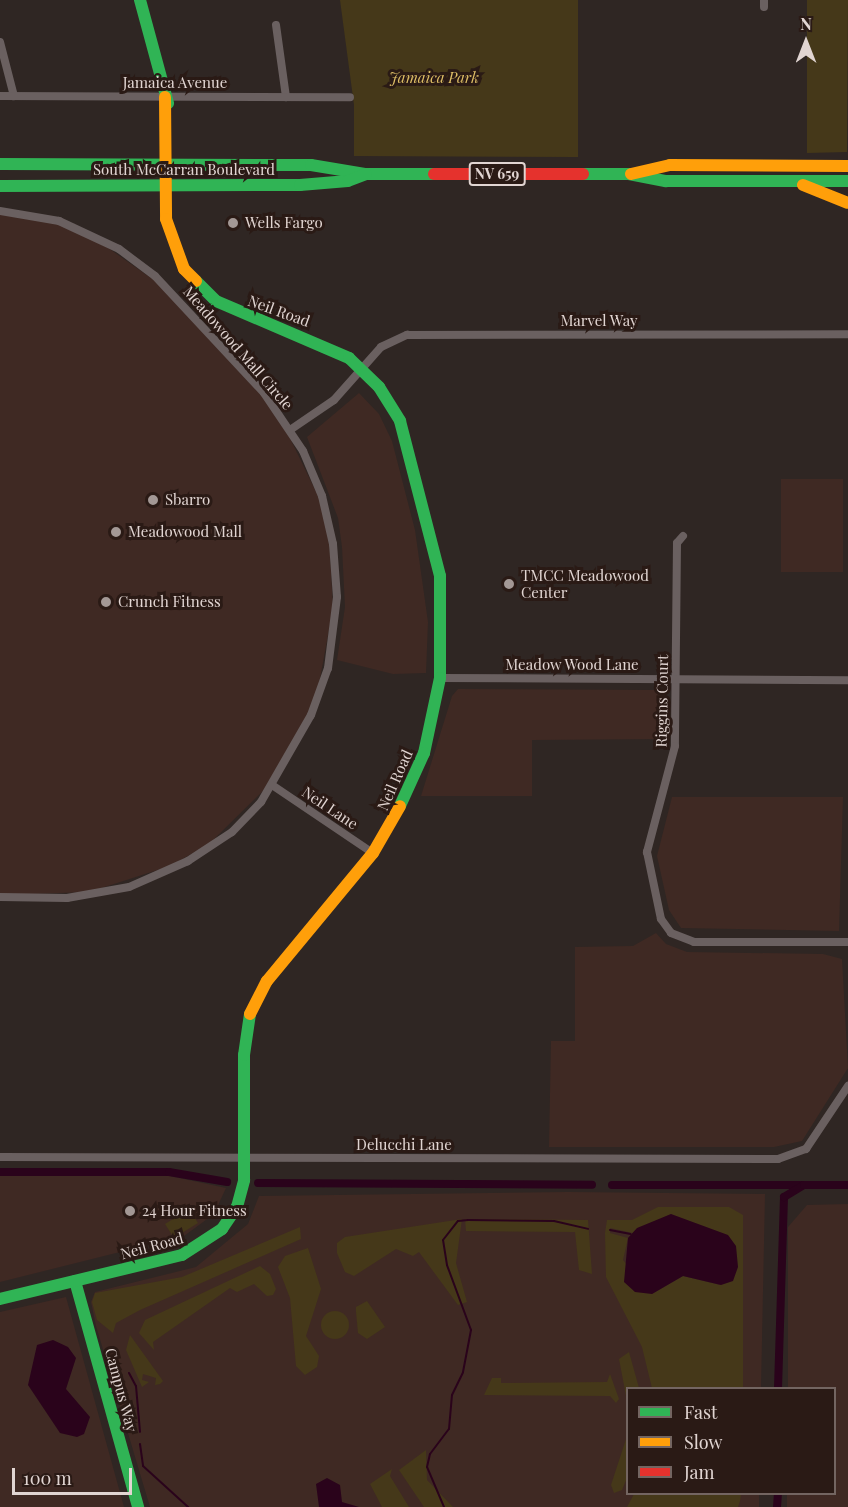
<!DOCTYPE html>
<style>
body{margin:0}
#map{position:relative;width:848px;height:1507px;overflow:hidden;background:#2f2623;font-family:"Playfair Display",serif}
div>[style]{position:absolute}
[style*='--x']{left:calc(var(--x)*1px);top:calc(var(--y)*1px);width:calc(var(--w)*1px);rotate:calc(var(--a)*1deg)}
.built>*{inset:0;background:#3f2923}
.green>*{inset:0;background:#453819}
.round{border-radius:50%}
.water>*{inset:0;background:#2a031b}
.stream>*{height:2px;margin:-1px;padding:0 1px;transform-origin:1px;border-radius:1px;background:#2a031b}
.canal>*{height:8px;margin:-4px;padding:0 4px;transform-origin:4px;border-radius:4px;background:#2a031b}
.street>*{height:8px;margin:-4px;padding:0 4px;transform-origin:4px;border-radius:4px;background:#6a6060}
.fast>*{height:12px;margin:-6px;padding:0 6px;transform-origin:6px;border-radius:6px;background:#30b455}
.slow>*{height:12px;margin:-6px;padding:0 6px;transform-origin:6px;border-radius:6px;background:#ff9f0a}
.jam>*{height:12px;margin:-6px;padding:0 6px;transform-origin:6px;border-radius:6px;background:#e5322d}
.dots>*{width:16px;height:16px;translate:-50% -50%;box-sizing:border-box;border:3px solid #2a1a15;border-radius:50%}
span{translate:-50% -50%;white-space:nowrap;text-align:center;line-height:1.15;-webkit-text-stroke:6px #2a1a15;paint-order:stroke}
.shield-label span{padding:2px 4px;background:#2a1a15;border:2px solid;border-radius:4px;-webkit-text-stroke-width:0}
.shield-label{font-size:14px;color:#e1d5d2;font-weight:700}
.park-label{font-size:15px;color:#debe66;font-style:italic}
.street-label{font-size:15px;color:#e1d5d2}
.poi-label{font-size:15px;color:#e1d5d2}
.left{translate:0 -50%;text-align:left}
.legend{position:absolute;left:626px;top:1387px;width:210px;height:108px;box-sizing:border-box;background:#2a1a15;border:2px solid #736561;margin:0;padding:8px 10px;list-style:none;font-size:18px;color:#e1d5d2}
.legend li{display:flex;align-items:center;gap:12px;height:30px}
.legend b{width:30px;border:2px solid #736561}
.north{position:absolute;left:776px;top:12px;width:60px;height:60px;-webkit-text-stroke:4px #2a1a15;paint-order:stroke;rotate:0deg;font-size:16px;font-weight:700;line-height:24px;text-align:center;color:#e1d5d2}
.north::after{content:'';display:block;margin:auto;width:21px;height:27px;background:#e1d5d2;clip-path:polygon(50% 0,100% 100%,50% 72%,0 100%)}
.scale{position:absolute;left:12px;top:1468px;width:120px;height:27px;box-sizing:border-box;border:3px solid #e1d5d2;border-top:0;padding-left:8px;font-size:18px;line-height:21px;white-space:nowrap;color:#e1d5d2;-webkit-text-stroke:4px #2a1a15;paint-order:stroke}
</style>
<div id="map">
<div class="built">
<i style="clip-path:polygon(0 213px,44px 217px,94px 238px,158px 283px,258px 390px,286px 430px,322px 504px,329px 537px,333px 608px,319px 684px,307px 717px,263px 791px,209px 844px,170px 866px,89px 892px,0 895px)"></i>
<i style="clip-path:polygon(359px 393px,379px 414px,392px 441px,415px 530px,428px 622px,426px 673px,393px 674px,337px 660px,345px 607px,342px 547px,338px 518px,307px 437px)"></i>
<i style="clip-path:polygon(781px 479px,843px 479px,843px 572px,781px 572px)"></i>
<i style="clip-path:polygon(458px 689px,655px 690px,663px 699px,663px 739px,532px 740px,532px 796px,421px 796px,452px 696px)"></i>
<i style="clip-path:polygon(672px 797px,843px 797px,839px 931px,681px 928px,669px 910px,657px 856px)"></i>
<i style="clip-path:polygon(656px 933px,666px 944px,687px 952px,823px 954px,842px 959px,848px 1068px,802px 1141px,774px 1147px,549px 1147px,551px 1041px,575px 1041px,575px 947px,633px 946px)"></i>
<i style="clip-path:polygon(0 1176px,170px 1176px,226px 1188px,214px 1214px,184px 1236px,0 1282px)"></i>
<i style="clip-path:polygon(568px 1192px,765px 1194px,761px 1388px,628px 1388px,628px 1494px,759px 1494px,759px 1507px,150px 1507px,96px 1326px,91px 1302px,95px 1292px,196px 1267px,248px 1224px,259px 1196px)"></i>
<i style="clip-path:polygon(848px 1204px,848px 1507px,787px 1507px,787px 1494px,834px 1494px,834px 1388px,788px 1388px,788px 1227px,807px 1205px)"></i>
<i style="clip-path:polygon(66px 1297px,124px 1507px,0 1507px,0 1312px)"></i>
</div>
<div class="green">
<i style="clip-path:polygon(340px 0,578px 0,578px 157px,354px 156px,354px 105px)"></i>
<i style="clip-path:polygon(807px 0,848px 0,847px 152px,807px 153px)"></i>
<i style="clip-path:polygon(evenodd,658px 1207px,729px 1207px,743px 1215px,743px 1388px,652px 1388px,642px 1347px,606px 1277px,605px 1233px,607px 1220px,632px 1220px,658px 1207px,671px 1214px,720px 1285px,683px 1276px,652px 1294px,623px 1260px,628px 1238px,610px 1233px,610px 1228px,633px 1233px,671px 1214px)"></i>
<i style="clip-path:polygon(189px 1209px,198px 1223px,174px 1238px,165px 1224px)"></i>
<i style="clip-path:polygon(462px 1219px,456px 1263px,467px 1302px,458px 1305px,419px 1252px,413px 1256px,396px 1249px,354px 1276px,345px 1272px,337px 1253px,337px 1243px,345px 1237px)"></i>
<i style="clip-path:polygon(465px 1219px,588px 1220px,592px 1274px,579px 1270px,575px 1232px,466px 1231px)"></i>
<i style="clip-path:polygon(300px 1227px,301px 1239px,140px 1310px,116px 1323px,113px 1333px,97px 1320px,92px 1302px,95px 1293px,182px 1277px)"></i>
<i style="clip-path:polygon(308px 1248px,321px 1289px,306px 1336px,319px 1356px,317px 1367px,305px 1375px,296px 1366px,290px 1298px,278px 1267px,285px 1256px)"></i>
<i style="clip-path:polygon(260px 1266px,270px 1274px,276px 1289px,273px 1295px,267px 1296px,254px 1284px,237px 1292px,230px 1288px,153px 1342px,154px 1350px,139px 1333px,145px 1320px)"></i>
<i style="clip-path:polygon(367px 1301px,385px 1327px,367px 1339px,358px 1333px,356px 1312px,356px 1307px)"></i>
<i class="round" style="left:321px;top:1311px;width:28px;height:28px"></i>
<i style="clip-path:polygon(130px 1335px,163px 1381px,160px 1384px,155px 1385px,156px 1378px,143px 1374px,142px 1380px,149px 1382px,142px 1387px,126px 1350px)"></i>
<i style="clip-path:polygon(629px 1352px,639px 1388px,628px 1388px,627px 1401px,619px 1359px)"></i>
<i style="clip-path:polygon(610px 1374px,619px 1399px,616px 1403px,610px 1396px,484px 1395px,492px 1378px,501px 1378px,501px 1383px,607px 1382px)"></i>
<i style="clip-path:polygon(627px 1436px,627px 1478px,622px 1490px,614px 1493px,611px 1485px)"></i>
<i style="clip-path:polygon(426px 1450px,427px 1480px,453px 1507px,424px 1507px,399px 1470px)"></i>
<i style="clip-path:polygon(392px 1469px,390px 1476px,409px 1507px,382px 1507px,370px 1484px)"></i>
<i style="clip-path:polygon(634px 1494px,741px 1494px,740px 1501px,738px 1507px,627px 1507px)"></i>
</div>
<div class="water">
<i style="clip-path:polygon(671px 1214px,728px 1235px,736px 1246px,738px 1267px,733px 1281px,721px 1285px,683px 1276px,652px 1294px,635px 1292px,624px 1282px,628px 1238px,637px 1228px)"></i>
<i style="clip-path:polygon(53px 1340px,68px 1347px,76px 1358px,66px 1389px,90px 1417px,84px 1434px,77px 1437px,60px 1433px,28px 1385px,37px 1345px)"></i>
<i style="clip-path:polygon(327px 1478px,340px 1485px,342px 1502px,359px 1507px,319px 1507px,316px 1484px)"></i>
</div>
<div class="stream">
<i style="--x:610;--y:1230;--w:21;--a:11"></i>
<i style="--x:129;--y:1373;--w:15;--a:62"></i>
<i style="--x:136;--y:1386;--w:46;--a:85"></i>
<i style="--x:140;--y:1444;--w:22;--a:82"></i>
<i style="--x:143;--y:1466;--w:61;--a:42.3"></i>
<i style="--x:444;--y:1507;--w:43;--a:-113"></i>
<i style="--x:427;--y:1467;--w:13;--a:-77"></i>
<i style="--x:430;--y:1454;--w:31;--a:-53"></i>
<i style="--x:449;--y:1429;--w:34;--a:-85"></i>
<i style="--x:452;--y:1395;--w:25;--a:-64"></i>
<i style="--x:463;--y:1372;--w:43;--a:-79.2"></i>
<i style="--x:471;--y:1330;--w:69;--a:-110.3"></i>
<i style="--x:447;--y:1265;--w:25;--a:-99"></i>
<i style="--x:443;--y:1240;--w:24;--a:-52"></i>
<i style="--x:458;--y:1221;--w:10;--a:-6"></i>
<i style="--x:468;--y:1220;--w:86;--a:0.7"></i>
<i style="--x:554;--y:1221;--w:35;--a:13"></i>
</div>
<div class="canal">
<i style="--x:0;--y:1172;--w:169;--a:0"></i>
<i style="--x:169;--y:1172;--w:59;--a:9.8"></i>
<i style="--x:258;--y:1183;--w:334;--a:0.3"></i>
<i style="--x:612;--y:1185;--w:192;--a:0"></i>
<i style="--x:778;--y:1388;--w:191;--a:-88.2"></i>
<i style="--x:784;--y:1197;--w:23;--a:-31"></i>
<i style="--x:804;--y:1185;--w:44;--a:0"></i>
<i style="--x:777;--y:1507;--w:13;--a:-86"></i>
</div>
<div class="street">
<i style="--x:764;--y:7;--w:7;--a:-90"></i>
<i style="--x:276;--y:25;--w:73;--a:82.1"></i>
<i style="--x:0;--y:42;--w:56;--a:75.5"></i>
<i style="--x:0;--y:96;--w:350;--a:0.2"></i>
<i style="--x:0;--y:211;--w:60;--a:9.6"></i>
<i style="--x:59;--y:221;--w:66;--a:25"></i>
<i style="--x:119;--y:249;--w:45;--a:36.9"></i>
<i style="--x:155;--y:276;--w:160;--a:47"></i>
<i style="--x:264;--y:393;--w:70;--a:56.1"></i>
<i style="--x:303;--y:451;--w:49;--a:67.1"></i>
<i style="--x:322;--y:496;--w:49;--a:77.1"></i>
<i style="--x:333;--y:544;--w:53;--a:85.7"></i>
<i style="--x:337;--y:597;--w:72;--a:97.2"></i>
<i style="--x:328;--y:668;--w:50;--a:109.9"></i>
<i style="--x:311;--y:715;--w:100;--a:119.9"></i>
<i style="--x:261;--y:802;--w:42;--a:134"></i>
<i style="--x:232;--y:832;--w:53;--a:146.6"></i>
<i style="--x:188;--y:861;--w:64;--a:156.2"></i>
<i style="--x:129;--y:887;--w:63;--a:169.9"></i>
<i style="--x:67;--y:898;--w:67;--a:-179.1"></i>
<i style="--x:290;--y:430;--w:53;--a:-34.3"></i>
<i style="--x:334;--y:400;--w:71;--a:-48.4"></i>
<i style="--x:381;--y:347;--w:29;--a:-25"></i>
<i style="--x:407;--y:335;--w:441;--a:-0.1"></i>
<i style="--x:683;--y:536;--w:9;--a:131"></i>
<i style="--x:677;--y:543;--w:203;--a:90.6"></i>
<i style="--x:675;--y:746;--w:110;--a:104.8"></i>
<i style="--x:647;--y:852;--w:68;--a:78.2"></i>
<i style="--x:661;--y:919;--w:17;--a:54"></i>
<i style="--x:671;--y:933;--w:25;--a:21"></i>
<i style="--x:694;--y:942;--w:154;--a:0"></i>
<i style="--x:440;--y:678;--w:408;--a:0.3"></i>
<i style="--x:272;--y:785;--w:122;--a:34"></i>
<i style="--x:0;--y:1157;--w:778;--a:0.15"></i>
<i style="--x:778;--y:1159;--w:30;--a:-20"></i>
<i style="--x:806;--y:1149;--w:76;--a:-56.3"></i>
</div>
<div class="fast">
<i style="--x:140;--y:0;--w:107;--a:74.8"></i>
<i style="--x:0;--y:164;--w:311;--a:0.2"></i>
<i style="--x:311;--y:165;--w:56;--a:9.3"></i>
<i style="--x:366;--y:174;--w:68;--a:0"></i>
<i style="--x:583;--y:174;--w:46;--a:0"></i>
<i style="--x:629;--y:174;--w:38;--a:11"></i>
<i style="--x:666;--y:181;--w:182;--a:0"></i>
<i style="--x:0;--y:186;--w:300;--a:-0.2"></i>
<i style="--x:300;--y:185;--w:48;--a:-4.8"></i>
<i style="--x:348;--y:181;--w:19;--a:-21"></i>
<i style="--x:196;--y:281;--w:28;--a:45"></i>
<i style="--x:216;--y:301;--w:145;--a:23.2"></i>
<i style="--x:349;--y:358;--w:42;--a:44"></i>
<i style="--x:379;--y:387;--w:40;--a:58"></i>
<i style="--x:400;--y:421;--w:160;--a:75.5"></i>
<i style="--x:440;--y:576;--w:102;--a:90"></i>
<i style="--x:440;--y:678;--w:77;--a:102"></i>
<i style="--x:424;--y:753;--w:58;--a:114.4"></i>
<i style="--x:75;--y:1281;--w:235;--a:74.4"></i>
<i style="--x:0;--y:1299;--w:187;--a:-13.6"></i>
<i style="--x:182;--y:1255;--w:48;--a:-33"></i>
<i style="--x:222;--y:1229;--w:27;--a:-56"></i>
<i style="--x:237;--y:1207;--w:28;--a:-75"></i>
<i style="--x:244;--y:1180;--w:125;--a:-90"></i>
<i style="--x:244;--y:1055;--w:41;--a:-81.7"></i>
</div>
<div class="slow">
<i style="--x:165;--y:97;--w:122;--a:89.5"></i>
<i style="--x:166;--y:219;--w:53;--a:70.2"></i>
<i style="--x:184;--y:269;--w:17;--a:45"></i>
<i style="--x:631;--y:174;--w:40;--a:-13"></i>
<i style="--x:670;--y:165;--w:178;--a:0.3"></i>
<i style="--x:803;--y:185;--w:48;--a:21.8"></i>
<i style="--x:250;--y:1014;--w:37;--a:-63"></i>
<i style="--x:267;--y:981;--w:166;--a:-50.4"></i>
<i style="--x:373;--y:853;--w:54;--a:-60.1"></i>
</div>
<div class="jam">
<i style="--x:434;--y:174;--w:149;--a:0"></i>
</div>
<div class="dots">
<i style="left:233px;top:223px;background:#a39895"></i>
<i style="left:153px;top:500px;background:#a39895"></i>
<i style="left:116px;top:532px;background:#a39895"></i>
<i style="left:509px;top:584px;background:#a39895"></i>
<i style="left:106px;top:602px;background:#a39895"></i>
<i style="left:130px;top:1211px;background:#a39895"></i>
</div>
<div class="shield-label">
<span style="left:497px;top:174px">NV 659</span>
</div>
<div class="park-label">
<span style="left:434px;top:78px">Jamaica Park</span>
</div>
<div class="street-label">
<span style="left:175px;top:83px">Jamaica Avenue</span>
<span style="left:184px;top:170px">South McCarran Boulevard</span>
<span style="left:279px;top:311px;rotate:20deg">Neil Road</span>
<span style="left:599px;top:321px">Marvel Way</span>
<span style="left:238px;top:348px;rotate:49deg">Meadowood Mall Circle</span>
<span style="left:572px;top:665px">Meadow Wood Lane</span>
<span style="left:662px;top:701px;rotate:-89deg">Riggins Court</span>
<span style="left:395px;top:780px;rotate:-66deg">Neil Road</span>
<span style="left:330px;top:808px;rotate:34deg">Neil Lane</span>
<span style="left:404px;top:1145px">Delucchi Lane</span>
<span style="left:152px;top:1246px;rotate:-15deg">Neil Road</span>
<span style="left:121px;top:1390px;rotate:75deg">Campus Way</span>
</div>
<div class="poi-label">
<span class="left" style="left:245px;top:223px">Wells Fargo</span>
<span class="left" style="left:165px;top:500px">Sbarro</span>
<span class="left" style="left:128px;top:532px">Meadowood Mall</span>
<span class="left" style="left:521px;top:584px">TMCC Meadowood<br>Center</span>
<span class="left" style="left:118px;top:602px">Crunch Fitness</span>
<span class="left" style="left:142px;top:1211px">24 Hour Fitness</span>
</div>
<ul class="legend">
<li><b style="height:8px;background:#30b455"></b>Fast</li>
<li><b style="height:8px;background:#ff9f0a"></b>Slow</li>
<li><b style="height:8px;background:#e5322d"></b>Jam</li>
</ul>
<div class="north">N</div>
<div class="scale">100 m</div>
</div>
